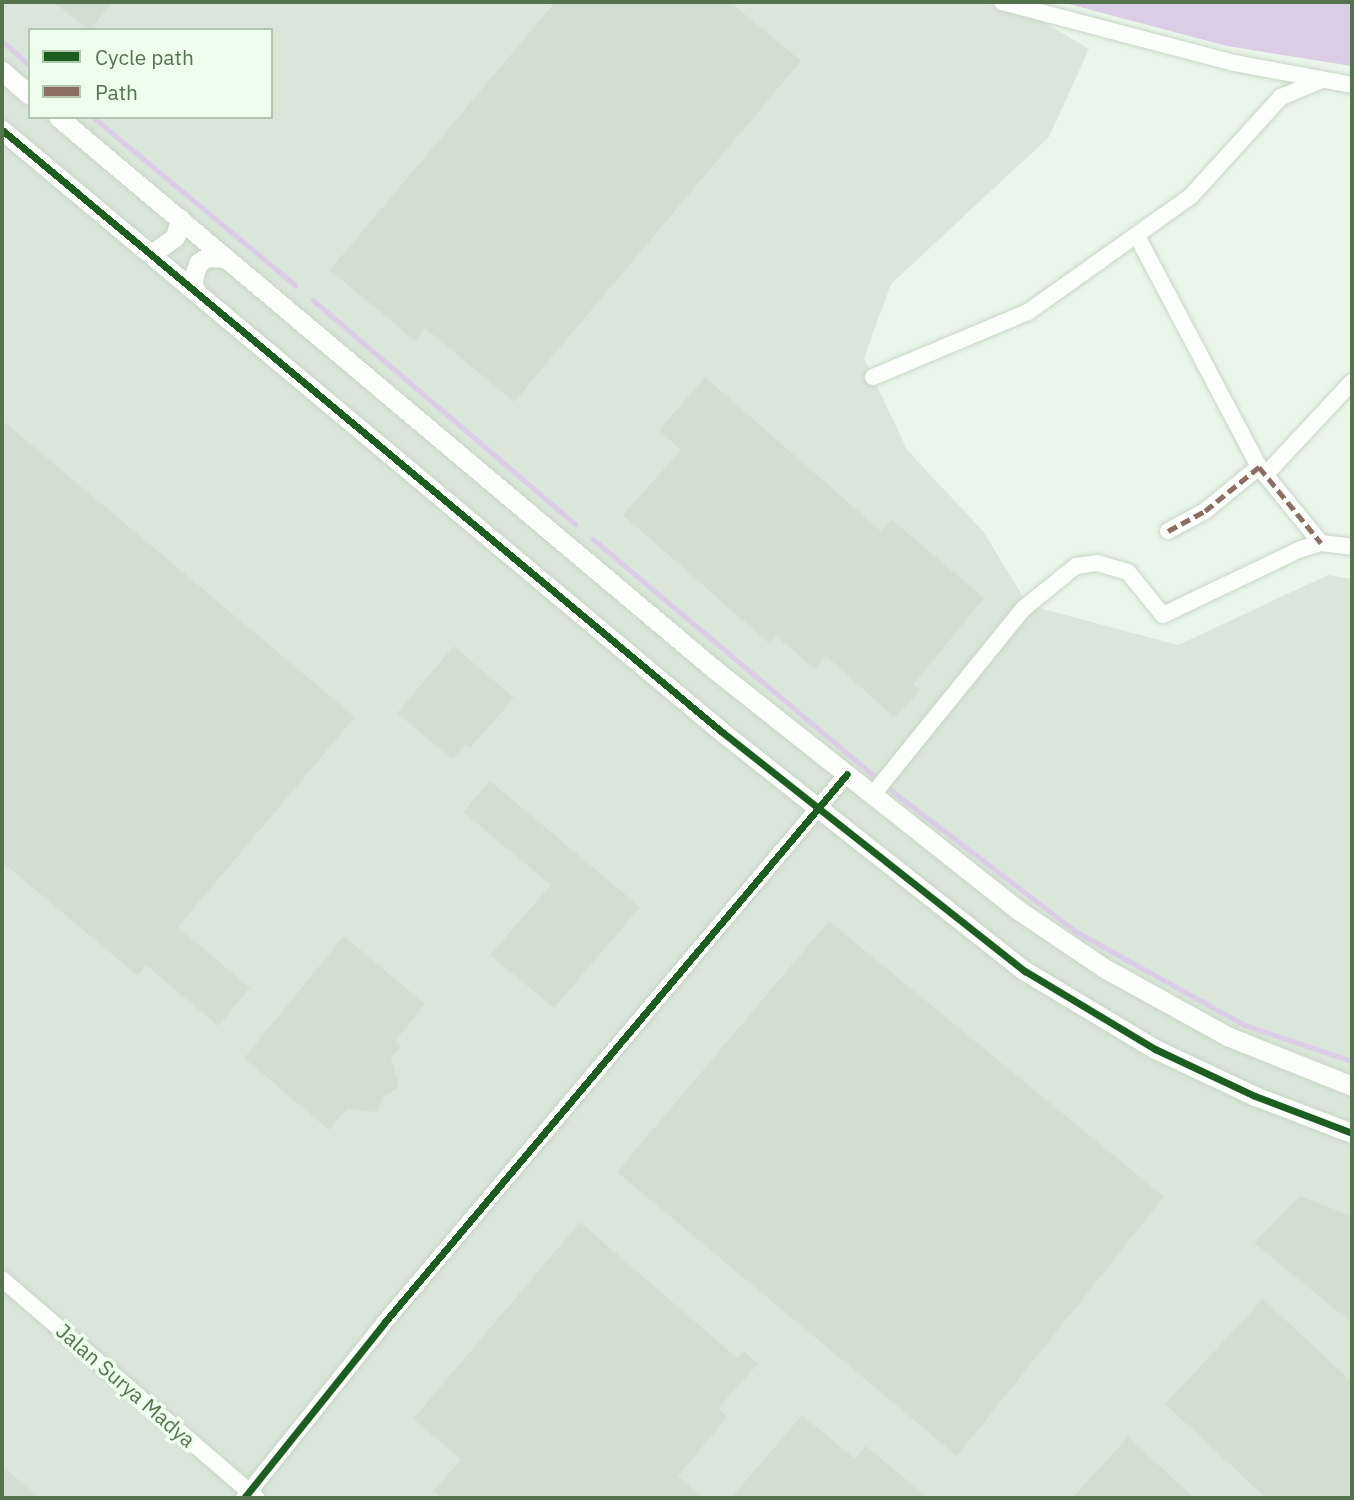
<!DOCTYPE html>
<style>
body{margin:0}
#map{position:relative;width:1354px;height:1500px;overflow:hidden;background:#ebf6eb;font-family:"IBM Plex Sans",sans-serif}
div>[style]{position:absolute}
[style*='--x']{left:calc(var(--x)*1px);top:calc(var(--y)*1px);width:calc(var(--w)*1px);rotate:calc(var(--a)*1deg)}
.industrial>*{inset:0;background:#dae6d9}
.water>*{inset:0;background:#dacde5}
.stream>*{height:4.5px;margin:-2.25px;padding:0 2.25px;transform-origin:2.25px;border-radius:2.25px;background:#dacde5}
.building>*{inset:0;background:#d1dfd0}
.roads{filter:drop-shadow(0 0 2px #c8d5c6) drop-shadow(0 0 2px #c8d5c6)}
.minor>*{height:16px;margin:-8px;padding:0 8px;transform-origin:8px;border-radius:8px;background:#fcfefc}
.tertiary>*{height:19px;margin:-9.5px;padding:0 9.5px;transform-origin:9.5px;border-radius:9.5px;background:#fcfefc}
.quiet>*{height:5px;margin-top:-2.5px;transform-origin:0;background:repeating-linear-gradient(90deg,#8d6e63 0 10px,transparent 0 15px)}
.cycleway>*{height:7px;margin:-3.5px;padding:0 3.5px;transform-origin:3.5px;border-radius:3.5px;background:#1b5e20}
span{translate:-50% -50%;white-space:nowrap;text-align:center;line-height:1.15;-webkit-text-stroke:7px #edfeed;paint-order:stroke}
.street-label{font-size:21px;color:#55734d}
.frame{position:absolute;inset:0;border:4px solid #55734d;pointer-events:none}
.legend{position:absolute;left:28px;top:28px;width:245px;height:91px;box-sizing:border-box;background:#edfeed;border:2px solid #b0c6ad;margin:0;padding:9px 12px;list-style:none;font-size:21px;color:#55734d}
.legend li{display:flex;align-items:center;gap:14px;height:35px}
.legend b{width:35px;border:2px solid #b0c6ad}
</style>
<div id="map">
<div class="industrial">
<i style="clip-path:polygon(evenodd,2px 2px,1010px 2px,1089px 49px,1049px 137px,891px 284px,864px 358px,907px 450px,983px 531px,1028px 605px,1178px 645px,1328px 575px,1352px 579px,1352px 1498px,2px 1498px,2px 2px,30px 30px,271px 30px,271px 117px,30px 117px,30px 30px)"></i>
</div>
<div class="water">
<i style="clip-path:polygon(1061px 2px,1352px 2px,1352px 66px,1227px 46px)"></i>
</div>
<div class="stream">
<i style="--x:2;--y:41;--w:37;--a:41"></i>
<i style="--x:93;--y:117;--w:263;--a:39.7"></i>
<i style="--x:313;--y:300;--w:345;--a:40.5"></i>
<i style="--x:593;--y:539;--w:366;--a:40.1"></i>
<i style="--x:891;--y:790;--w:234;--a:37.4"></i>
<i style="--x:1077;--y:932;--w:192;--a:29"></i>
<i style="--x:1245;--y:1025;--w:113;--a:18.6"></i>
</div>
<div class="building">
<i style="clip-path:polygon(53px 2px,113px 2px,90px 30px)"></i>
<i style="clip-path:polygon(555px 2px,730px 2px,801px 61px,514px 402px,425px 328px,415px 341px,330px 270px)"></i>
<i style="clip-path:polygon(705px 377px,881px 531px,891px 519px,984px 598px,913px 685px,921px 690px,894px 717px,826px 656px,815px 669px,776px 636px,770px 644px,623px 515px,681px 450px,659px 430px)"></i>
<i style="clip-path:polygon(2px 420px,355px 717px,178px 927px,250px 988px,218px 1026px,146px 965px,138px 976px,2px 862px)"></i>
<i style="clip-path:polygon(454px 646px,514px 698px,470px 748px,466px 744px,452px 759px,397px 713px)"></i>
<i style="clip-path:polygon(490px 781px,640px 907px,554px 1008px,490px 955px,551px 885px,463px 812px)"></i>
<i style="clip-path:polygon(829px 921px,1164px 1197px,957px 1456px,617px 1172px)"></i>
<i style="clip-path:polygon(344px 936px,425px 1004px,395px 1041px,401px 1046px,391px 1057px,399px 1087px,383px 1096px,377px 1112px,347px 1109px,329px 1130px,244px 1058px)"></i>
<i style="clip-path:polygon(1300px 1196px,1352px 1216px,1352px 1323px,1254px 1243px)"></i>
<i style="clip-path:polygon(580px 1222px,737px 1358px,744px 1351px,758px 1364px,718px 1408px,727px 1417px,678px 1476px,704px 1498px,442px 1498px,434px 1491px,461px 1459px,413px 1419px)"></i>
<i style="clip-path:polygon(1263px 1299px,1352px 1382px,1352px 1498px,1266px 1498px,1165px 1404px)"></i>
<i style="clip-path:polygon(802px 1415px,855px 1459px,866px 1446px,928px 1498px,731px 1498px)"></i>
<i style="clip-path:polygon(1128px 1437px,1194px 1498px,1072px 1498px)"></i>
<i style="clip-path:polygon(2px 1466px,40px 1498px,2px 1498px)"></i>
</div>
<div class="roads">
<div class="minor">
<i style="--x:1002;--y:2;--w:241;--a:14.7"></i>
<i style="--x:1235;--y:63;--w:119;--a:10.6"></i>
<i style="--x:1138;--y:238;--w:259;--a:62.1"></i>
<i style="--x:873;--y:377;--w:168;--a:-22.8"></i>
<i style="--x:1028;--y:312;--w:200;--a:-35.4"></i>
<i style="--x:1191;--y:196;--w:134;--a:-47.7"></i>
<i style="--x:1281;--y:97;--w:44;--a:-22.5"></i>
<i style="--x:1268;--y:472;--w:123;--a:-47"></i>
<i style="--x:1168;--y:531;--w:42;--a:-28.4"></i>
<i style="--x:1205;--y:511;--w:70;--a:-39.2"></i>
<i style="--x:1259;--y:467;--w:98;--a:50.8"></i>
<i style="--x:874;--y:793;--w:237;--a:-51"></i>
<i style="--x:1023;--y:609;--w:68;--a:-39.1"></i>
<i style="--x:1076;--y:566;--w:21;--a:-8"></i>
<i style="--x:1097;--y:563;--w:32;--a:16"></i>
<i style="--x:1128;--y:572;--w:55;--a:50.9"></i>
<i style="--x:1163;--y:615;--w:153;--a:-25.6"></i>
<i style="--x:1301;--y:549;--w:21;--a:-17"></i>
<i style="--x:1321;--y:543;--w:31;--a:7"></i>
<i style="--x:2;--y:1279;--w:336;--a:40.7"></i>
<i style="--x:244;--y:1498;--w:224;--a:-51.3"></i>
<i style="--x:384;--y:1323;--w:718;--a:-49.86"></i>
</div>
<div class="tertiary">
<i style="--x:2;--y:71;--w:37;--a:41"></i>
<i style="--x:58;--y:117;--w:857;--a:40.08"></i>
<i style="--x:714;--y:669;--w:388;--a:38.4"></i>
<i style="--x:1018;--y:910;--w:104;--a:34"></i>
<i style="--x:1104;--y:968;--w:141;--a:28.9"></i>
<i style="--x:1227;--y:1036;--w:135;--a:21.8"></i>
<i style="--x:2;--y:130;--w:939;--a:39.9"></i>
<i style="--x:722;--y:732;--w:386;--a:38.3"></i>
<i style="--x:1025;--y:971;--w:152;--a:31"></i>
<i style="--x:1155;--y:1049;--w:110;--a:25.2"></i>
<i style="--x:1255;--y:1096;--w:104;--a:20.9"></i>
<i style="--x:153;--y:253;--w:27;--a:-36"></i>
<i style="--x:175;--y:237;--w:19;--a:-74"></i>
<i style="--x:196;--y:291;--w:10;--a:-114"></i>
<i style="--x:192;--y:282;--w:20;--a:-72"></i>
<i style="--x:198;--y:263;--w:11;--a:-34"></i>
<i style="--x:207;--y:257;--w:19;--a:3"></i>
</div>
</div>
<div class="quiet">
<i style="--x:1168;--y:531;--w:42;--a:-28.4"></i>
<i style="--x:1205;--y:511;--w:70;--a:-39.2"></i>
<i style="--x:1259;--y:467;--w:98;--a:50.8"></i>
</div>
<div class="cycleway">
<i style="--x:2;--y:130;--w:939;--a:39.9"></i>
<i style="--x:722;--y:732;--w:386;--a:38.3"></i>
<i style="--x:1025;--y:971;--w:152;--a:31"></i>
<i style="--x:1155;--y:1049;--w:110;--a:25.2"></i>
<i style="--x:1255;--y:1096;--w:104;--a:20.9"></i>
<i style="--x:244;--y:1498;--w:224;--a:-51.3"></i>
<i style="--x:384;--y:1323;--w:718;--a:-49.86"></i>
</div>
<div class="street-label">
<span style="left:126px;top:1385px;rotate:41deg">Jalan Surya Madya</span>
</div>
<div class="frame"></div>
<ul class="legend">
<li><b style="height:9px;background:#1b5e20"></b>Cycle path</li>
<li><b style="height:9px;background:#8d6e63"></b>Path</li>
</ul>
</div>
